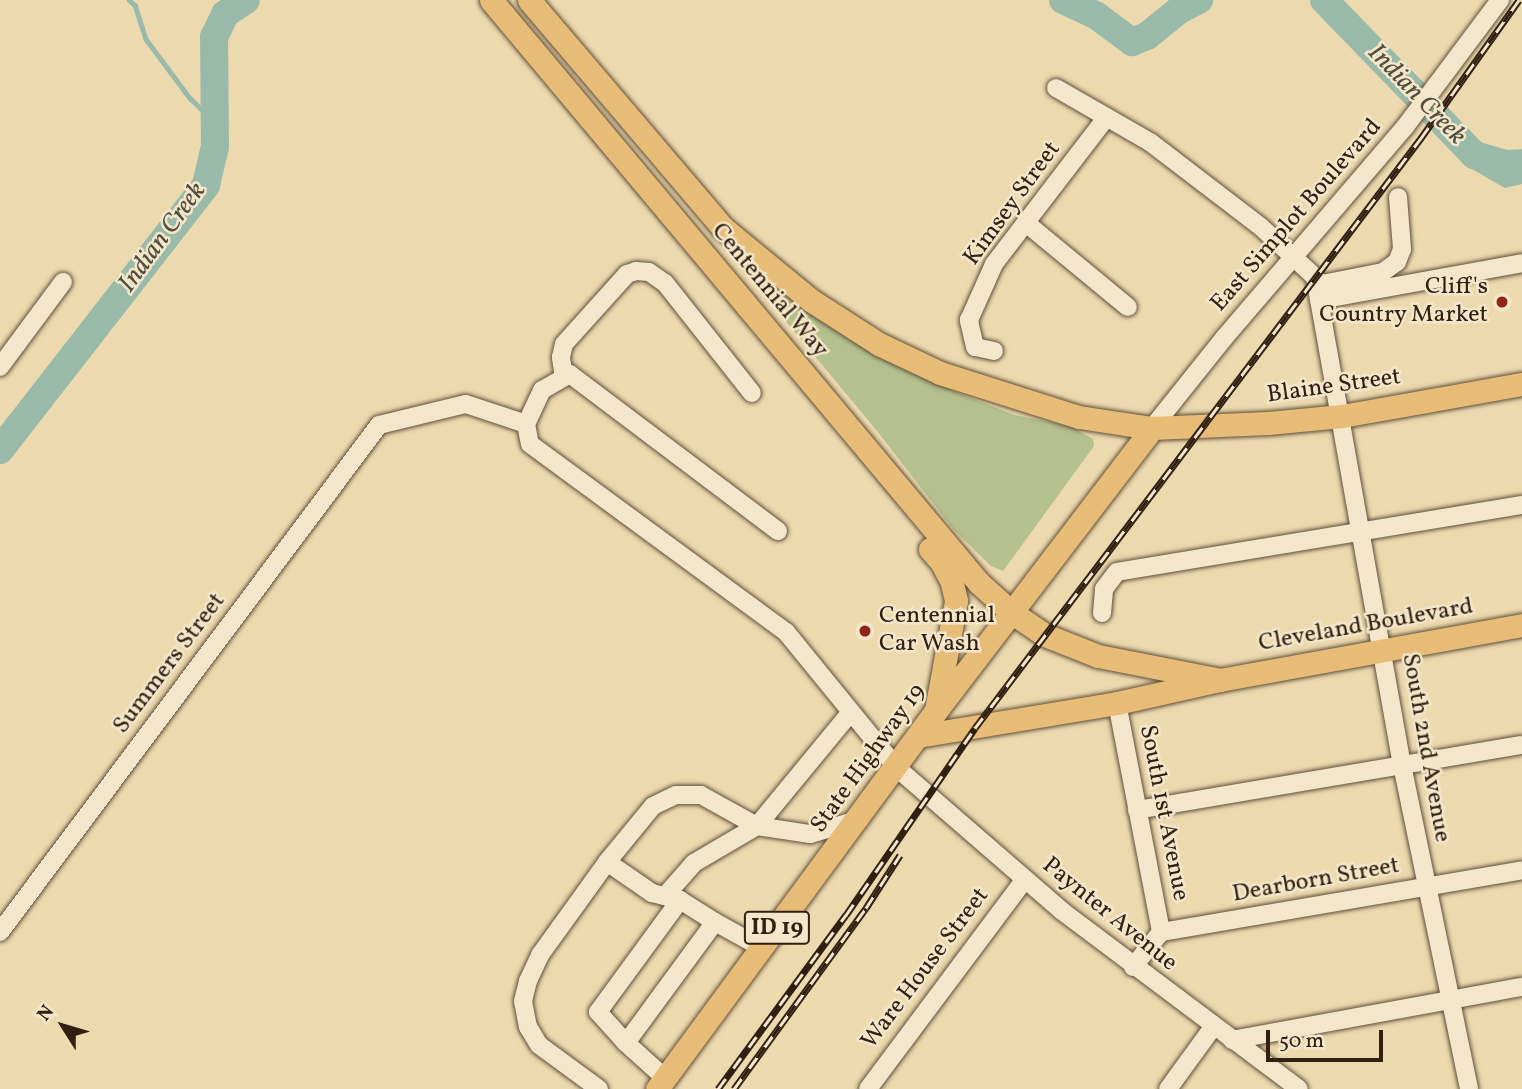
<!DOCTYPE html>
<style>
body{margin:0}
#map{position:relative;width:1522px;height:1089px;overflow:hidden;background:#ecd9ae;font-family:Vollkorn,serif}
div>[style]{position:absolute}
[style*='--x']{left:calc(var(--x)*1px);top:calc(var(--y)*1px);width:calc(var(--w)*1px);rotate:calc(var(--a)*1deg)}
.green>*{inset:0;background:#b4c08d}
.water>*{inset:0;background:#99baa9}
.stream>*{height:4.5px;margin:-2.25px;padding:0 2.25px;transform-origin:2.25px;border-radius:2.25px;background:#99baa9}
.river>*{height:28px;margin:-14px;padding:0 14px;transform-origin:14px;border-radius:14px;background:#99baa9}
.roads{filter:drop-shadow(0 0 2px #604e39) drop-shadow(0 0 2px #604e39)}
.minor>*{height:18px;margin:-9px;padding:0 9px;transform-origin:9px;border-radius:9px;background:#f3e6ca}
.major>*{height:23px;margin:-11.5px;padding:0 11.5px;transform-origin:11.5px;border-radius:11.5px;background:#e6bc77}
.rail>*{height:7px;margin-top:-3.5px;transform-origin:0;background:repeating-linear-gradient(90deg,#f3e6ca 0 13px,#312012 0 26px);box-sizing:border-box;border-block:2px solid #312012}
.dots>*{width:19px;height:19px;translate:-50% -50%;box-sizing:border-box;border:4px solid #f3e6ca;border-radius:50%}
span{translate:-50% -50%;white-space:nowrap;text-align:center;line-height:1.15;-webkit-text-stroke:5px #f3e6ca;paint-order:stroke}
.shield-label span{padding:2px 5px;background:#f3e6ca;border:2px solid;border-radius:5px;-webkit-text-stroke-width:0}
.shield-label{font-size:23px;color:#312012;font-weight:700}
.street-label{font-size:24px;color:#312012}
.poi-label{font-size:24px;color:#312012}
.right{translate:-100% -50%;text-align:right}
.left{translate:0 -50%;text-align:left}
.water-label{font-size:26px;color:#504e3f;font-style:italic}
.north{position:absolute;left:28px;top:991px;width:70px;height:70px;-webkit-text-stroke:5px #f3e6ca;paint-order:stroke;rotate:307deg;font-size:19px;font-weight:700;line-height:28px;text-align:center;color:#312012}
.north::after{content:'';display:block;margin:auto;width:24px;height:32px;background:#312012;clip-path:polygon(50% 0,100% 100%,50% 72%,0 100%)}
.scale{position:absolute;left:1266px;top:1030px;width:117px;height:32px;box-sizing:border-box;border:4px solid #312012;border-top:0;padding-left:9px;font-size:21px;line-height:24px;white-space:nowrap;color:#312012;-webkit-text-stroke:5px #f3e6ca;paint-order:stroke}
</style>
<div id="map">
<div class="green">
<i style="clip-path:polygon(720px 242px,795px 302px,879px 356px,958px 393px,1015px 415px,1069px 426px,1093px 439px,1094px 446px,1003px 571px,991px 566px,953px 529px,877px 431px)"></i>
</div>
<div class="water">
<i style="clip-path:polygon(1449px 118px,1496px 153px,1522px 154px,1522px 184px,1505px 188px,1470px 168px,1436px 131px)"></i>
</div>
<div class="stream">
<i style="--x:129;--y:0;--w:8;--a:40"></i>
<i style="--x:135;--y:5;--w:36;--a:72"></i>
<i style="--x:146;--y:39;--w:74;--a:53.3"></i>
<i style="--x:190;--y:98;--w:33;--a:44"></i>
</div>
<div class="river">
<i style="--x:1063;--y:0;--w:38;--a:25"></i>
<i style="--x:1097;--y:16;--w:44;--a:36.6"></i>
<i style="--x:1132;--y:42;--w:16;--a:-22"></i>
<i style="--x:1147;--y:36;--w:40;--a:-39"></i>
<i style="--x:1178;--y:11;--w:24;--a:-28"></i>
<i style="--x:1324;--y:0;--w:216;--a:45.9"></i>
<i style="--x:1474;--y:155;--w:32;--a:16"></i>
<i style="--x:1505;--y:164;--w:17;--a:-3"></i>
<i style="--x:0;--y:450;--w:336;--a:-52.1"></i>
<i style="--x:206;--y:185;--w:39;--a:-77"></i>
<i style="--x:215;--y:147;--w:110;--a:-90.5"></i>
<i style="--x:214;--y:37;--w:25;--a:-64"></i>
<i style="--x:225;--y:14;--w:25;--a:-34"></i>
</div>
<div class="roads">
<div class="minor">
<i style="--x:1056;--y:88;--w:108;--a:29.9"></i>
<i style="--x:1150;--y:142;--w:140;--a:37.4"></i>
<i style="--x:1261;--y:227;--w:74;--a:42.8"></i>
<i style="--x:1315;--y:277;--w:496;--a:79.9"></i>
<i style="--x:1402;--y:765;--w:331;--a:78.3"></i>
<i style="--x:1026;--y:223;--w:132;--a:39.5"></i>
<i style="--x:1317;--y:285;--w:67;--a:-11.1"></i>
<i style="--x:1383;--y:272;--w:17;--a:-36"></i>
<i style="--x:1397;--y:262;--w:14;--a:-69"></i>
<i style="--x:1402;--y:249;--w:52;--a:-94.4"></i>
<i style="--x:1319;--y:300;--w:206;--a:-10.3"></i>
<i style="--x:994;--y:351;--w:19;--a:-168"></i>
<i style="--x:975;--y:347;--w:28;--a:-103"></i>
<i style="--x:969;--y:320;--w:61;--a:-65.9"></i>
<i style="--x:994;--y:264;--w:185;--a:-52.5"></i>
<i style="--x:0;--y:367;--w:106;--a:-53.5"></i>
<i style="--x:564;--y:377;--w:20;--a:-99"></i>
<i style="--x:561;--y:357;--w:13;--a:-77"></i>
<i style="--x:564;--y:344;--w:94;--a:-48"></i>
<i style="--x:627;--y:274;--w:9;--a:-18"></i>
<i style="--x:636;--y:271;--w:13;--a:4"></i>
<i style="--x:649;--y:272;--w:19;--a:35"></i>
<i style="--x:665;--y:283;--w:140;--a:51.7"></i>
<i style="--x:1152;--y:428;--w:115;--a:-51.3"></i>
<i style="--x:1224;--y:338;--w:278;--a:-49.4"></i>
<i style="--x:1405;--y:127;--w:159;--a:-53.2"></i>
<i style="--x:778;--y:531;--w:261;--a:-143"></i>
<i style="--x:570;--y:374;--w:32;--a:150"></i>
<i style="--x:542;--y:390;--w:38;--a:115"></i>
<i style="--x:526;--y:424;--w:20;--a:79"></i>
<i style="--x:530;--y:444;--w:318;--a:36.3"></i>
<i style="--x:786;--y:632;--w:176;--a:50.8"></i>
<i style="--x:897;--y:768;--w:218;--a:40.9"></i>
<i style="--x:1062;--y:911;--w:296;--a:36.9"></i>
<i style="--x:1102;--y:613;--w:24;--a:-85"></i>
<i style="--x:1104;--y:589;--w:21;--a:-53"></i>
<i style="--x:1117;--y:572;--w:411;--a:-9.4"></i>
<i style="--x:1117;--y:703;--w:233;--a:79.1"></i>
<i style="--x:1137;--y:810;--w:390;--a:-9.6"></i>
<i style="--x:607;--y:862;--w:72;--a:-50.6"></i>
<i style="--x:653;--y:806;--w:25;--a:-26"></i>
<i style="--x:676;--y:795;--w:25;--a:0"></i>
<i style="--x:701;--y:795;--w:64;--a:29"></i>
<i style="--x:757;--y:826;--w:54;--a:8.6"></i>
<i style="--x:810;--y:834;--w:50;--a:-16.3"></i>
<i style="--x:665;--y:896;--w:44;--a:-48.7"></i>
<i style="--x:694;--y:863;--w:73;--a:-30.4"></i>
<i style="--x:757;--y:826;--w:146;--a:-50.5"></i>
<i style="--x:0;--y:932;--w:633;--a:-53.22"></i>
<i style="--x:379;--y:425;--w:89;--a:-13.6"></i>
<i style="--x:466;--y:404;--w:63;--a:18.4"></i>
<i style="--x:1133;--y:967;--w:45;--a:-51.3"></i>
<i style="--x:1161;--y:932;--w:366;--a:-9.7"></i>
<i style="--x:1232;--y:1040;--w:295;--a:-10.4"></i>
<i style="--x:626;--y:1043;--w:42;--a:-132.1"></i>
<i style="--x:598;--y:1012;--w:139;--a:-53.8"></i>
<i style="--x:680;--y:900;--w:41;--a:32.2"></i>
<i style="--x:665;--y:1078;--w:52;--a:-138.1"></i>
<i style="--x:626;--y:1043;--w:150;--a:-53.7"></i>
<i style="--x:715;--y:922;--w:54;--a:29"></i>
<i style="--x:599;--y:1089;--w:74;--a:-143.7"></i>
<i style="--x:539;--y:1045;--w:21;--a:-121"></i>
<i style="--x:528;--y:1027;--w:26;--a:-101"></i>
<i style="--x:523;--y:1001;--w:21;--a:-76"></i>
<i style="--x:528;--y:981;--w:29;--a:-65"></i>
<i style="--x:540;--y:955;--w:115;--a:-54.2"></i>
<i style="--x:607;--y:862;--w:55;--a:34.6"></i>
<i style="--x:652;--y:893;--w:29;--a:14"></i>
<i style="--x:868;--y:1089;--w:262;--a:-53.2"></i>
<i style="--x:1168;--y:1089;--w:77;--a:-54"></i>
</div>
<div class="major">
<i style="--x:491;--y:0;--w:760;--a:50.07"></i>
<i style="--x:979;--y:583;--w:43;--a:42.2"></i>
<i style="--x:1011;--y:612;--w:41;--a:34.1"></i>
<i style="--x:1045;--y:635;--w:57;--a:21.6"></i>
<i style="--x:1098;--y:656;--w:124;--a:11.1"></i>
<i style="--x:529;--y:0;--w:299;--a:49.6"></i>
<i style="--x:723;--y:228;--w:115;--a:39.4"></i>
<i style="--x:812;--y:301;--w:80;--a:32.7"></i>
<i style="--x:879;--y:344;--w:68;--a:25.4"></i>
<i style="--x:940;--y:373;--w:146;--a:17.6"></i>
<i style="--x:1079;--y:417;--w:74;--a:8.6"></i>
<i style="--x:1152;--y:428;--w:116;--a:-2.5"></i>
<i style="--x:1268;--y:423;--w:74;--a:-5.4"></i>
<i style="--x:1342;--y:416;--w:183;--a:-10.1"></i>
<i style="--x:930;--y:549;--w:18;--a:49"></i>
<i style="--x:942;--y:563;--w:22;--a:63"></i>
<i style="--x:952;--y:583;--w:18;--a:77"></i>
<i style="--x:956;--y:601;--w:106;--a:100.4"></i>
<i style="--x:918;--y:736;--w:202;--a:-9.4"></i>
<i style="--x:1117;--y:703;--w:106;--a:-12.6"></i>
<i style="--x:1220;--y:680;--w:307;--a:-10.3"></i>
<i style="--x:657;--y:1089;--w:470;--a:-53.6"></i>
<i style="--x:936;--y:711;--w:356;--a:-52.6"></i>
</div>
</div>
<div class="rail">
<i style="--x:718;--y:1089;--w:216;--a:-53.7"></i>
<i style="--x:846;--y:915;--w:227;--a:-55.4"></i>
<i style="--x:975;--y:728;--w:740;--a:-52.91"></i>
<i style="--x:1421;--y:138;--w:169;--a:-54.6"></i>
<i style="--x:734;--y:1089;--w:224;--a:-53.9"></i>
<i style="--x:866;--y:908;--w:63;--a:-57.3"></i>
</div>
<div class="dots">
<i style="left:1502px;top:302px;background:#8f2418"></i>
<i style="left:865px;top:631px;background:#8f2418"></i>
</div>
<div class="shield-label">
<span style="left:777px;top:928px">ID 19</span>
</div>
<div class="street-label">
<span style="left:1013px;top:204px;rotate:-54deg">Kimsey Street</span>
<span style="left:1297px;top:216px;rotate:-49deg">East Simplot Boulevard</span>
<span style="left:769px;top:291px;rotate:50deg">Centennial Way</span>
<span style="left:1334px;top:387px;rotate:-8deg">Blaine Street</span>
<span style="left:1366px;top:626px;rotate:-10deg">Cleveland Boulevard</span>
<span style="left:170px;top:664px;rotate:-53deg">Summers Street</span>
<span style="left:1425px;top:748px;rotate:80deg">South 2nd Avenue</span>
<span style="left:869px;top:759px;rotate:-54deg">State Highway 19</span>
<span style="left:1163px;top:813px;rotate:79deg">South 1st Avenue</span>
<span style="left:1316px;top:881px;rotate:-10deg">Dearborn Street</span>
<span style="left:1109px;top:915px;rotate:39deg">Paynter Avenue</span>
<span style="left:926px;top:969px;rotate:-53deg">Ware House Street</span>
</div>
<div class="poi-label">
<span class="right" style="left:1488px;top:302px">Cliff's<br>Country Market</span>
<span class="left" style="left:879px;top:631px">Centennial<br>Car Wash</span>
</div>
<div class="water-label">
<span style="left:1416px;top:95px;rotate:46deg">Indian Creek</span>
<span style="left:163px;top:238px;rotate:-54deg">Indian Creek</span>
</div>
<div class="north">N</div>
<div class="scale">50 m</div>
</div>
